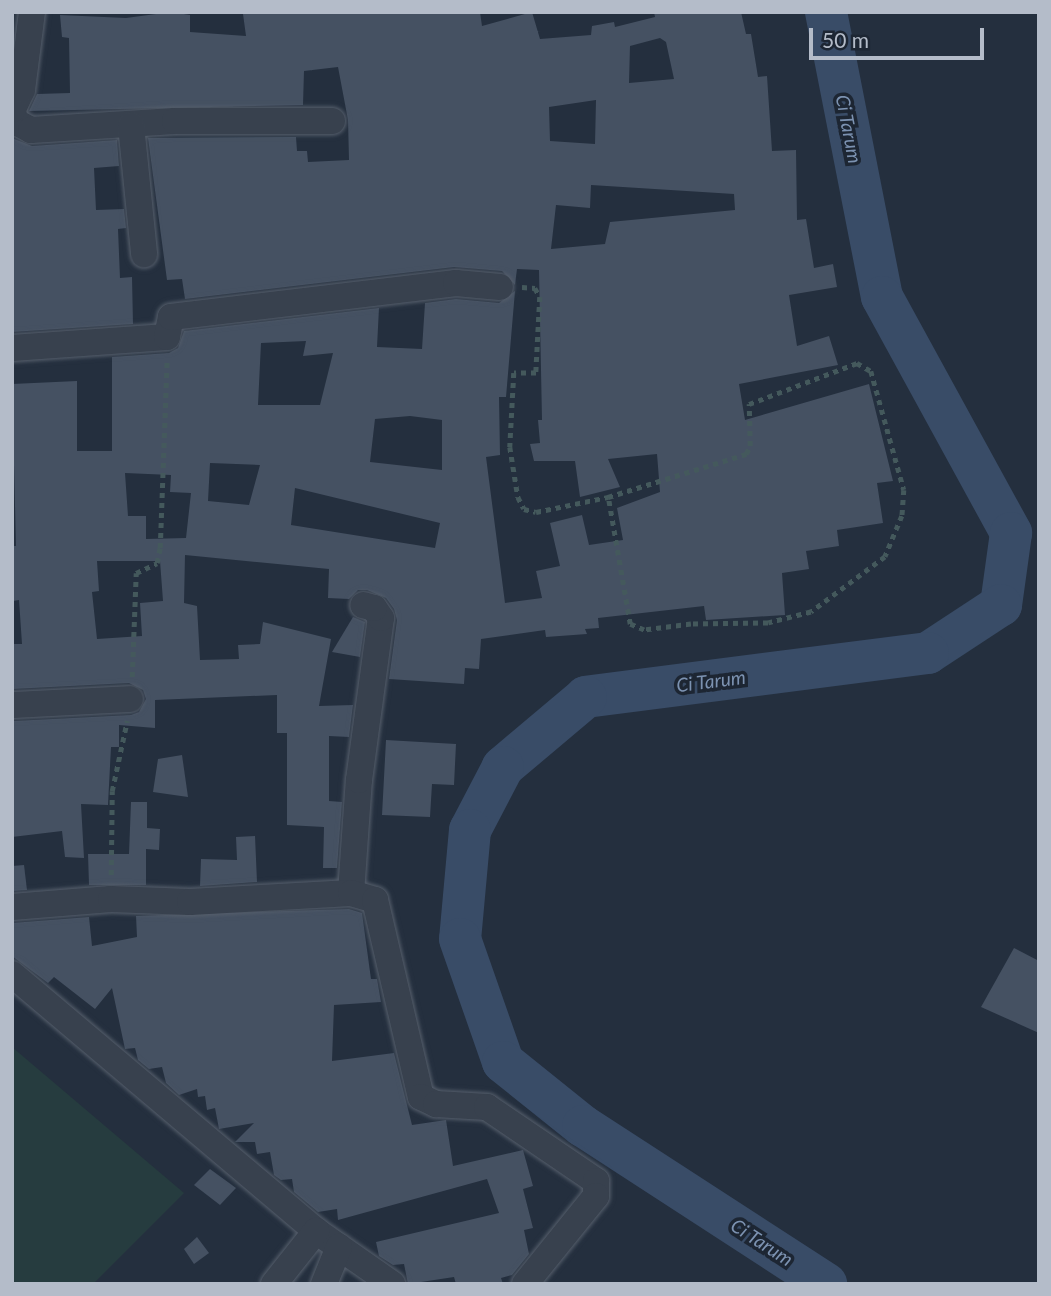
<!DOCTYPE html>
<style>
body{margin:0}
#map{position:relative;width:1051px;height:1296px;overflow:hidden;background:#242f3e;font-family:Lato,sans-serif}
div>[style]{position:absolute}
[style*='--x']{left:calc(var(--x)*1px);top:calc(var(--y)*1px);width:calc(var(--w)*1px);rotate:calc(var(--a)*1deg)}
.green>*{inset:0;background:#263c3f}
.river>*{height:42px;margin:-21px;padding:0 21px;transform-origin:21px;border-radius:21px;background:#394c67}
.building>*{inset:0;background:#455162}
.path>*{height:4.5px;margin-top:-2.25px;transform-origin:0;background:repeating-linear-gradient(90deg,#44595c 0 5px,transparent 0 10px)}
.roads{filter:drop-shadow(0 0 2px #565f6c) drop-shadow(0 0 2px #565f6c)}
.minor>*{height:26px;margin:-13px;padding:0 13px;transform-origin:13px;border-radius:13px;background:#38414e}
span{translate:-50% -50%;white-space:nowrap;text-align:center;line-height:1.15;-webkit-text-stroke:7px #1d2633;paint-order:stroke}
.water-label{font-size:19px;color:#7c92b1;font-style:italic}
.frame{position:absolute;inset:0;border:14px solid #b4bcc9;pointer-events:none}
.scale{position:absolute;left:809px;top:28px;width:175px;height:32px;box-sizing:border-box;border:4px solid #b4bcc9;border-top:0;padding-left:9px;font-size:21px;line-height:24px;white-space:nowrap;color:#b4bcc9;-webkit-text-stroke:5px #1d2633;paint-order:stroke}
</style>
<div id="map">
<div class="green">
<i style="clip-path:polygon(12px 1047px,184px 1193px,93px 1284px,12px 1284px)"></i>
</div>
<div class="river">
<i style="--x:826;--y:12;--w:290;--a:78.9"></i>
<i style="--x:882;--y:297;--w:269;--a:61.3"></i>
<i style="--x:1011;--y:533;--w:73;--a:97.9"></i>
<i style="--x:1001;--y:605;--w:87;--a:146.7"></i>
<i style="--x:928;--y:653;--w:345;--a:172.7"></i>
<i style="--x:586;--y:697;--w:109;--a:139.9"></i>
<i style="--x:503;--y:767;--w:71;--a:117.6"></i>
<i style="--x:470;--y:830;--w:109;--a:95.2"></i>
<i style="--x:460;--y:939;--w:130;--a:70.7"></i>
<i style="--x:503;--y:1062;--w:102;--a:38.7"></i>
<i style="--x:583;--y:1126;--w:290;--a:33"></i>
</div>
<div class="building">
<i style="clip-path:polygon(evenodd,171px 12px,190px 15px,190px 32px,246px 36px,243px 14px,259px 12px,480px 12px,482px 26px,532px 12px,540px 39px,591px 35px,592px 26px,614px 22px,615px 27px,655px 17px,654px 12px,741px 12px,746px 34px,751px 34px,758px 77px,767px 76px,772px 151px,796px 150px,797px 220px,806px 219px,814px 268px,833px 264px,837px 287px,789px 295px,797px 346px,829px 336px,838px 365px,739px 384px,745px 420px,869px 384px,893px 481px,877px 483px,883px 523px,837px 530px,839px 546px,806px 551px,809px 569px,782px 573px,785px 615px,706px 620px,704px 606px,598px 618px,599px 628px,585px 629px,587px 634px,546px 637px,545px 630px,481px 639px,479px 669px,465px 668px,464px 684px,389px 679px,397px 620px,394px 609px,386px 598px,367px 590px,358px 590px,349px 599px,328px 598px,329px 569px,185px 555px,184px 603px,197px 606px,200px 660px,239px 659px,238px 645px,260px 644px,263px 622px,331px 639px,319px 706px,353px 705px,349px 737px,329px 736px,329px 801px,342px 802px,337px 868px,323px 868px,324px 827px,287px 825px,287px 733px,277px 733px,277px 695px,155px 700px,155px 728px,119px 725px,119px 747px,111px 747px,108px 805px,81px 804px,84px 858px,65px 857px,62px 831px,12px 837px,14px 721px,131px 715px,139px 712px,146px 699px,143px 690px,129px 683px,12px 689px,12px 644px,22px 644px,19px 600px,13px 601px,12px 584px,12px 546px,16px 546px,12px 384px,77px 381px,77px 451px,112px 451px,112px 357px,169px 353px,178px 348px,184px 331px,379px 308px,377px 347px,422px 349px,425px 303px,456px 299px,499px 303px,515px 291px,506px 397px,499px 397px,500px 455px,486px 457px,505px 603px,542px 598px,536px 571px,560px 566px,550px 523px,582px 515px,589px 545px,623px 540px,617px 508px,660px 492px,657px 454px,608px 459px,620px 487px,580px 497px,575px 461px,534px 461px,530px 444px,540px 443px,538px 420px,542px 420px,539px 270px,517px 269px,515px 285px,502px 271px,454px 267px,185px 299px,182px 279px,167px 280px,148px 138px,296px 137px,297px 151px,307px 151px,308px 162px,349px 160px,348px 120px,338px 67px,304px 71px,303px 105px,29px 111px,37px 94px,70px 93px,69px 38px,62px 37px,60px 15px,126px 18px,171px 12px,660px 38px,666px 42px,674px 79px,629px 83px,630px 46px,660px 38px,171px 12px,596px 100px,595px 144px,550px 141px,549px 107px,596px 100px,171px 12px,591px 185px,734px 194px,735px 210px,610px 222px,605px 244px,551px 249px,556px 205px,590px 208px,591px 185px,171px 12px,306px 341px,303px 356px,333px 353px,320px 405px,258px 405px,261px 343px,306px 341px,171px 12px,410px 416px,442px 420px,442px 470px,370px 462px,375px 419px,410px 416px,171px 12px,210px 463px,260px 465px,249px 505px,208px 501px,210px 463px,171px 12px,125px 473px,171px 475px,170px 492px,191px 493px,186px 538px,146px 539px,146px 516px,128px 516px,125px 473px,171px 12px,295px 488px,440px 523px,435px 548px,291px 525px,295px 488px,171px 12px,97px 561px,160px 561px,163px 601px,140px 603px,142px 636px,97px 639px,92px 592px,99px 591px,97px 561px)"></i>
<i style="clip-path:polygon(12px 138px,32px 146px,117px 140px,119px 166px,94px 168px,96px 210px,124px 209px,126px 228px,118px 229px,120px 278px,132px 277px,133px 324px,12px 332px)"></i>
<i style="clip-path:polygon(353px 617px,365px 622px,360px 657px,332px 652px)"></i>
<i style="clip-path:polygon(386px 740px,456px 744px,454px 785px,432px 784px,430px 817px,382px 815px)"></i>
<i style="clip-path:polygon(182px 755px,188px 797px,153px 792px,158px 759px)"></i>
<i style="clip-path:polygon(131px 802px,147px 802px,147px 828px,160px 829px,159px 850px,146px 849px,146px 885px,89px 885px,88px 854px,129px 854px)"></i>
<i style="clip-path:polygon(255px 836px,257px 882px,200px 886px,201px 859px,237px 860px,236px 837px)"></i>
<i style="clip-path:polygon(24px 865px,27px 890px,12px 891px,12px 866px)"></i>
<i style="clip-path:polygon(349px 909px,362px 913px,371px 979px,377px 979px,381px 1002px,334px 1005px,332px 1061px,394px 1053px,412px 1125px,446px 1120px,453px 1166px,523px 1150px,533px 1186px,523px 1189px,533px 1228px,524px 1230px,529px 1254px,512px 1275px,501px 1278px,503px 1284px,456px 1284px,454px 1277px,408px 1284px,404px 1264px,393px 1265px,379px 1256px,376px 1242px,499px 1213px,487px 1179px,338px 1220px,337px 1209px,318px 1212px,294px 1192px,292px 1179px,281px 1180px,274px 1175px,270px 1152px,257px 1154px,255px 1142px,235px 1142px,254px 1123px,219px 1129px,215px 1108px,207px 1110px,205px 1096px,198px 1097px,197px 1089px,179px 1095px,166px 1083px,162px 1067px,149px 1069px,138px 1060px,135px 1048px,125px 1049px,112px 988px,95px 1009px,54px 977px,48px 983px,12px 956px,12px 923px,89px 917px,92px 946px,137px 937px,136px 916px)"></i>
<i style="clip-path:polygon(1014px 948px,1039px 961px,1039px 1033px,981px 1007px)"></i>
<i style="clip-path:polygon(210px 1169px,236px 1188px,220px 1205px,194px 1185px)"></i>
<i style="clip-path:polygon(197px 1237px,209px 1253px,194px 1264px,184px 1249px)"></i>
</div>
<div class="path">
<i style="--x:522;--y:287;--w:13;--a:4"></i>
<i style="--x:535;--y:288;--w:10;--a:61"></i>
<i style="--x:540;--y:297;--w:76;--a:93"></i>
<i style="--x:536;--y:373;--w:22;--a:180"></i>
<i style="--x:514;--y:373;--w:74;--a:93.1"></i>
<i style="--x:510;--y:447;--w:51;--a:80.9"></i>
<i style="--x:518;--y:497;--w:13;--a:63"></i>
<i style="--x:524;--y:509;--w:12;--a:14"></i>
<i style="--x:536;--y:512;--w:74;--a:-11.8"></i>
<i style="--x:608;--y:497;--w:145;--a:-17.3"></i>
<i style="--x:746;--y:454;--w:9;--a:-63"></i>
<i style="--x:750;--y:446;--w:42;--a:-91.4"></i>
<i style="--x:749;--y:404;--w:116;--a:-20.8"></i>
<i style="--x:857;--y:363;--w:16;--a:30"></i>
<i style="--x:871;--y:371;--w:123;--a:74.5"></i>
<i style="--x:904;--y:490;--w:26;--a:94"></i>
<i style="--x:902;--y:516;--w:44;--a:112.5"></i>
<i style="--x:885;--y:557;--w:92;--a:143.4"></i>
<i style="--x:811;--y:612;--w:44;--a:165.7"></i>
<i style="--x:768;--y:623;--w:77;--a:179.3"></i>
<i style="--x:691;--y:624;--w:47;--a:172.7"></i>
<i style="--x:644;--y:630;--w:15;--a:-157"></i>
<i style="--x:630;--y:624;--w:129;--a:-99.8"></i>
<i style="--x:132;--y:677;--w:104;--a:-87.8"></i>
<i style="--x:136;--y:573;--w:23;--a:-25"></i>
<i style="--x:157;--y:563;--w:15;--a:-79"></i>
<i style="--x:160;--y:548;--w:189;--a:-87.9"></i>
<i style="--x:111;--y:875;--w:84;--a:-89.3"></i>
<i style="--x:112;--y:791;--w:72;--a:-77.9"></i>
</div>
<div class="roads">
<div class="minor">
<i style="--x:12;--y:109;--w:14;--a:73"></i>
<i style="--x:16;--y:122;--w:17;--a:28"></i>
<i style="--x:31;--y:130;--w:144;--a:-3.6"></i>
<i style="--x:175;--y:121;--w:157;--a:0"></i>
<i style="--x:13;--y:109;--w:21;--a:-65"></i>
<i style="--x:22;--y:90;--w:79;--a:-82.7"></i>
<i style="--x:131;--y:125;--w:130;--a:84.2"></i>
<i style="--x:12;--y:348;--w:155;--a:-4.1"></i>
<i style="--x:167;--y:337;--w:20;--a:-79"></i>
<i style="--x:171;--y:317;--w:287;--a:-6.8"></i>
<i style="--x:456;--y:283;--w:44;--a:5.2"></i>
<i style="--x:12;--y:705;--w:118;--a:-2.9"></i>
<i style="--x:351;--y:893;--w:113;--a:-86"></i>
<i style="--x:359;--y:780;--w:163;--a:-82.3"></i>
<i style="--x:381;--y:618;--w:12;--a:-125"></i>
<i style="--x:374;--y:608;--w:11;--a:-165"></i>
<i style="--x:12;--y:907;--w:99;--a:-4.6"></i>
<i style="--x:111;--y:899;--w:79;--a:2.2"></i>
<i style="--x:190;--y:902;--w:161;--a:-3.2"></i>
<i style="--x:351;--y:893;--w:25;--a:16"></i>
<i style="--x:375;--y:900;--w:202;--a:76.9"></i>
<i style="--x:421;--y:1097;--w:17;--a:25"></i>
<i style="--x:436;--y:1104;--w:51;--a:3.4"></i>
<i style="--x:487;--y:1107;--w:132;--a:34.2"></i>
<i style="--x:596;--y:1181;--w:15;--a:90"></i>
<i style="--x:596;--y:1196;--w:113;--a:128.9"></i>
<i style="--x:12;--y:974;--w:398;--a:40.2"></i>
<i style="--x:316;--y:1231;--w:93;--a:34.9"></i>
<i style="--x:274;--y:1284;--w:68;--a:-51.6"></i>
<i style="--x:324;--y:1284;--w:40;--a:-68"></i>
</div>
</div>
<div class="water-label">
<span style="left:849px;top:129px;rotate:79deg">Ci Tarum</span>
<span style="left:711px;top:681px;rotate:-7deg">Ci Tarum</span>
<span style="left:762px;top:1242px;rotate:33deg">Ci Tarum</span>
</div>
<div class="frame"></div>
<div class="scale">50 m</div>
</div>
